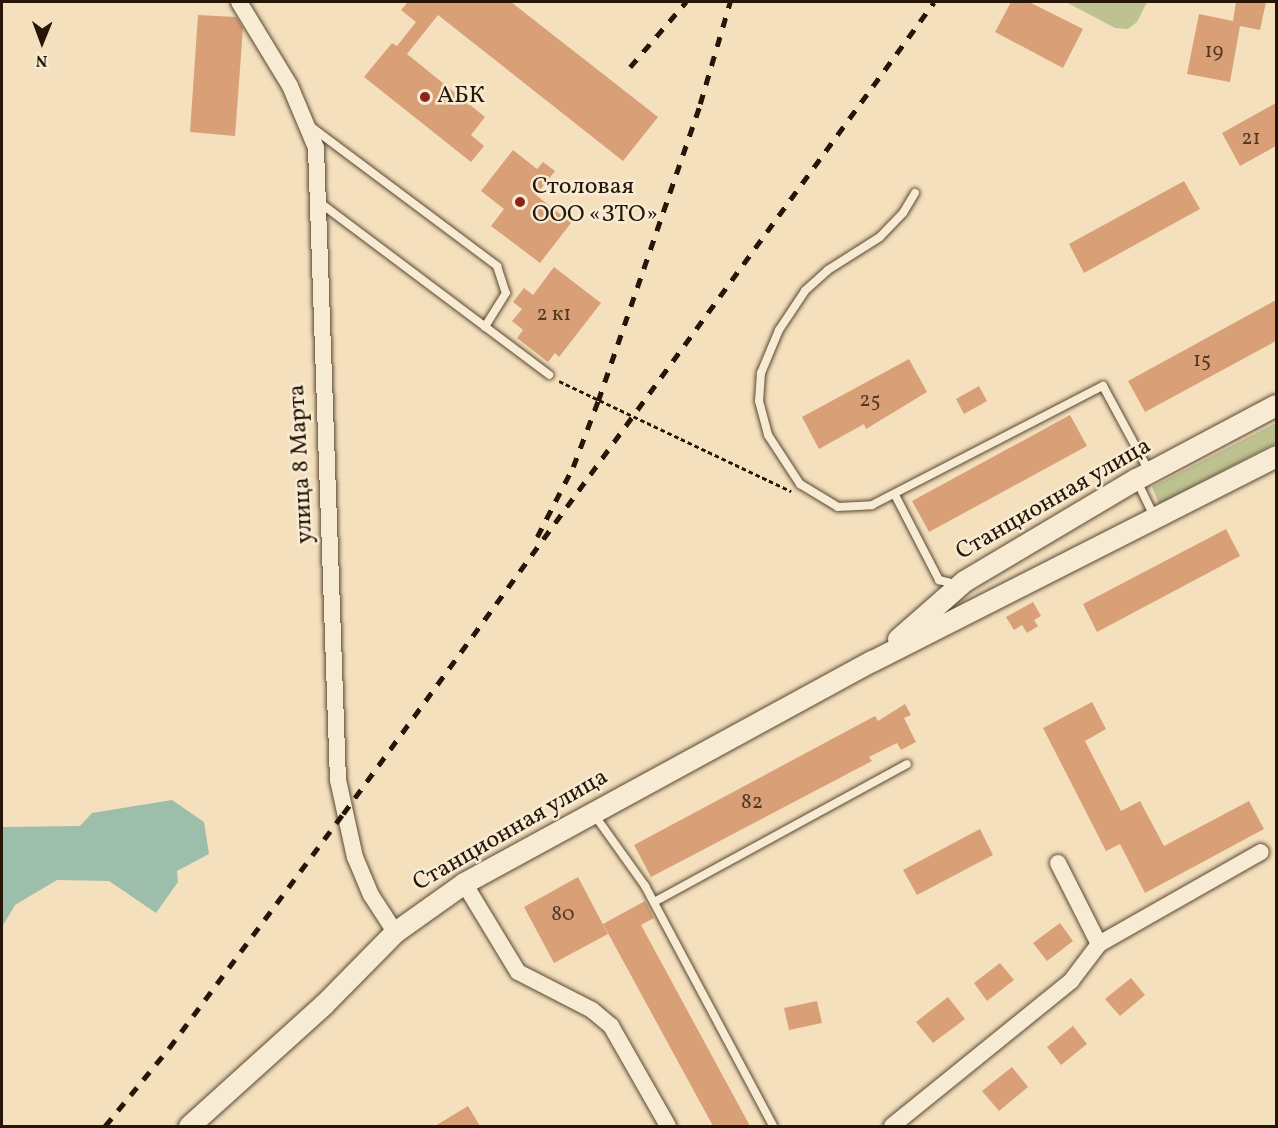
<!DOCTYPE html>
<meta charset="utf-8">
<style>
body{margin:0}
#map{position:relative;width:1278px;height:1128px;overflow:hidden;background:#f5e0bd;font-family:Vollkorn,serif}
div>[style]{position:absolute}
[style*='--x']{left:calc(var(--x)*1px);top:calc(var(--y)*1px);width:calc(var(--w)*1px);rotate:calc(var(--a)*1deg)}
.green>*{inset:0;background:#bdc290}
.water>*{inset:0;background:#9dbeaa}
.building>*{inset:0;background:#d9a077}
.path>*{height:3px;margin-top:-1.5px;transform-origin:0;background:repeating-linear-gradient(90deg,#261607 0 4.5px,transparent 0 7.5px)}
.roads{filter:drop-shadow(0 0 2px #5a4834) drop-shadow(0 0 2px #5a4834)}
.service>*{height:8px;margin:-4px;padding:0 4px;transform-origin:4px;border-radius:4px;background:#f8ebd4}
.minor>*{height:16px;margin:-8px;padding:0 8px;transform-origin:8px;border-radius:8px;background:#f8ebd4}
.tertiary>*{height:21px;margin:-10.5px;padding:0 10.5px;transform-origin:10.5px;border-radius:10.5px;background:#f8ebd4}
.rail>*{height:4.5px;margin-top:-2.25px;transform-origin:0;background:repeating-linear-gradient(90deg,#261607 0 10px,transparent 0 20px)}
.dots>*{width:16px;height:16px;translate:-50% -50%;box-sizing:border-box;border:3px solid #f8ebd4;border-radius:50%}
span{translate:-50% -50%;white-space:nowrap;text-align:center;line-height:1.15;-webkit-text-stroke:5px #f8ebd4;paint-order:stroke}
.number-label{font-size:21px;color:#533823}
.number-label span{-webkit-text-stroke-width:0}
.poi-label{font-size:24px;color:#261607}
.left{translate:0 -50%;text-align:left}
.street-label{font-size:24px;color:#261607}
.frame{position:absolute;inset:0;border:3px solid #261607;pointer-events:none}
.north{position:absolute;left:12px;top:12px;width:60px;height:60px;-webkit-text-stroke:4px #f8ebd4;paint-order:stroke;rotate:181deg;font-size:16px;font-weight:700;line-height:24px;text-align:center;color:#261607}
.north::after{content:'';display:block;margin:auto;width:21px;height:27px;background:#261607;clip-path:polygon(50% 0,100% 100%,50% 72%,0 100%)}
</style>
<div id="map">
<div class="green">
<i style="clip-path:polygon(1066px 2px,1147px 2px,1137px 22px,1128px 29px,1115px 28px)"></i>
<i style="clip-path:polygon(1276px 423px,1276px 443px,1159px 504px,1152px 487px)"></i>
</div>
<div class="water">
<i style="clip-path:polygon(172px 800px,204px 822px,209px 854px,177px 871px,178px 882px,156px 913px,109px 881px,57px 880px,15px 905px,2px 927px,2px 827px,80px 826px,92px 813px)"></i>
</div>
<div class="building">
<i style="clip-path:polygon(408px 2px,511px 2px,658px 117px,623px 161px,438px 15px,407px 54px,485px 117px,471px 135px,484px 146px,471px 162px,364px 77px,392px 43px,397px 46px,416px 22px,401px 10px)"></i>
<i style="clip-path:polygon(1011px 2px,1029px 2px,1083px 29px,1063px 68px,995px 32px)"></i>
<i style="clip-path:polygon(1236px 2px,1266px 2px,1260px 30px,1240px 26px,1230px 82px,1187px 74px,1199px 14px,1233px 21px)"></i>
<i style="clip-path:polygon(198px 15px,236px 17px,243px 28px,235px 136px,190px 132px)"></i>
<i style="clip-path:polygon(1276px 103px,1276px 146px,1240px 166px,1222px 133px)"></i>
<i style="clip-path:polygon(513px 150px,537px 169px,543px 162px,555px 171px,536px 195px,571px 223px,540px 263px,491px 226px,504px 209px,481px 191px)"></i>
<i style="clip-path:polygon(1184px 181px,1200px 209px,1084px 273px,1069px 244px)"></i>
<i style="clip-path:polygon(554px 267px,601px 303px,559px 357px,555px 353px,548px 362px,517px 338px,523px 330px,512px 321px,522px 309px,513px 302px,524px 288px,533px 295px)"></i>
<i style="clip-path:polygon(1276px 300px,1276px 341px,1145px 412px,1128px 381px)"></i>
<i style="clip-path:polygon(909px 359px,927px 392px,866px 429px,864px 424px,819px 449px,802px 417px)"></i>
<i style="clip-path:polygon(979px 386px,987px 401px,964px 414px,956px 399px)"></i>
<i style="clip-path:polygon(1070px 415px,1087px 446px,929px 532px,912px 501px)"></i>
<i style="clip-path:polygon(1226px 529px,1240px 556px,1097px 632px,1083px 604px)"></i>
<i style="clip-path:polygon(1033px 602px,1041px 616px,1034px 620px,1038px 626px,1027px 633px,1022px 625px,1014px 630px,1006px 617px)"></i>
<i style="clip-path:polygon(1092px 702px,1106px 729px,1085px 741px,1121px 811px,1140px 801px,1164px 846px,1249px 801px,1264px 829px,1145px 893px,1120px 844px,1106px 851px,1043px 728px)"></i>
<i style="clip-path:polygon(905px 704px,911px 715px,904px 718px,916px 742px,901px 750px,897px 743px,869px 757px,872px 761px,651px 877px,634px 845px,875px 716px,878px 721px)"></i>
<i style="clip-path:polygon(980px 829px,993px 855px,917px 895px,903px 870px)"></i>
<i style="clip-path:polygon(578px 877px,608px 934px,554px 963px,524px 907px)"></i>
<i style="clip-path:polygon(645px 901px,654px 918px,641px 925px,750px 1126px,713px 1126px,603px 924px)"></i>
<i style="clip-path:polygon(1060px 923px,1073px 941px,1047px 961px,1033px 943px)"></i>
<i style="clip-path:polygon(1000px 963px,1014px 980px,987px 1001px,974px 983px)"></i>
<i style="clip-path:polygon(1131px 978px,1145px 995px,1120px 1016px,1105px 999px)"></i>
<i style="clip-path:polygon(948px 997px,965px 1019px,933px 1043px,916px 1022px)"></i>
<i style="clip-path:polygon(817px 1001px,822px 1023px,789px 1030px,784px 1008px)"></i>
<i style="clip-path:polygon(1073px 1026px,1087px 1044px,1061px 1065px,1047px 1047px)"></i>
<i style="clip-path:polygon(1012px 1067px,1028px 1087px,999px 1111px,982px 1091px)"></i>
<i style="clip-path:polygon(468px 1106px,480px 1126px,435px 1126px)"></i>
</div>
<div class="path">
<i style="--x:559;--y:381;--w:257;--a:25.4"></i>
</div>
<div class="roads">
<div class="service">
<i style="--x:310;--y:126;--w:234;--a:36.8"></i>
<i style="--x:497;--y:266;--w:28;--a:72"></i>
<i style="--x:506;--y:293;--w:40;--a:122"></i>
<i style="--x:915;--y:193;--w:23;--a:121"></i>
<i style="--x:903;--y:213;--w:33;--a:134"></i>
<i style="--x:880;--y:237;--w:62;--a:147.6"></i>
<i style="--x:828;--y:270;--w:31;--a:138"></i>
<i style="--x:805;--y:291;--w:47;--a:123.7"></i>
<i style="--x:779;--y:330;--w:47;--a:112.7"></i>
<i style="--x:761;--y:373;--w:28;--a:94"></i>
<i style="--x:759;--y:401;--w:35;--a:75"></i>
<i style="--x:768;--y:435;--w:59;--a:56.9"></i>
<i style="--x:800;--y:484;--w:44;--a:31.2"></i>
<i style="--x:838;--y:507;--w:34;--a:-3"></i>
<i style="--x:872;--y:505;--w:260;--a:-27.3"></i>
<i style="--x:1103;--y:386;--w:97;--a:61.6"></i>
<i style="--x:319;--y:202;--w:288;--a:36.9"></i>
<i style="--x:1136;--y:479;--w:41;--a:64.1"></i>
<i style="--x:895;--y:495;--w:96;--a:62.6"></i>
<i style="--x:939;--y:580;--w:16;--a:14"></i>
<i style="--x:593;--y:813;--w:90;--a:54.5"></i>
<i style="--x:645;--y:886;--w:272;--a:61.9"></i>
<i style="--x:654;--y:902;--w:288;--a:-28.6"></i>
</div>
<div class="minor">
<i style="--x:239;--y:2;--w:98;--a:58.7"></i>
<i style="--x:290;--y:86;--w:67;--a:67.2"></i>
<i style="--x:316;--y:148;--w:632;--a:88.01"></i>
<i style="--x:338;--y:780;--w:79;--a:77.6"></i>
<i style="--x:355;--y:857;--w:41;--a:67.2"></i>
<i style="--x:371;--y:895;--w:44;--a:57"></i>
<i style="--x:1058;--y:863;--w:91;--a:63.2"></i>
<i style="--x:464;--y:883;--w:104;--a:58.8"></i>
<i style="--x:518;--y:972;--w:83;--a:27.2"></i>
<i style="--x:592;--y:1010;--w:25;--a:40"></i>
<i style="--x:611;--y:1026;--w:115;--a:60.3"></i>
<i style="--x:892;--y:1126;--w:230;--a:-39"></i>
<i style="--x:1071;--y:981;--w:46;--a:-52.9"></i>
<i style="--x:1099;--y:944;--w:186;--a:-29.6"></i>
</div>
<div class="tertiary">
<i style="--x:898;--y:639;--w:88;--a:-41.3"></i>
<i style="--x:964;--y:581;--w:200;--a:-30.7"></i>
<i style="--x:1136;--y:479;--w:158;--a:-27.9"></i>
<i style="--x:189;--y:1126;--w:181;--a:-42.1"></i>
<i style="--x:323;--y:1005;--w:103;--a:-45.4"></i>
<i style="--x:395;--y:932;--w:85;--a:-35.4"></i>
<i style="--x:464;--y:883;--w:464;--a:-28.6"></i>
<i style="--x:872;--y:661;--w:453;--a:-26.9"></i>
</div>
</div>
<div class="rail">
<i style="--x:630;--y:67;--w:86;--a:-49.3"></i>
<i style="--x:537;--y:537;--w:79;--a:-62.8"></i>
<i style="--x:573;--y:467;--w:71;--a:-69.3"></i>
<i style="--x:598;--y:401;--w:314;--a:-71"></i>
<i style="--x:700;--y:104;--w:106;--a:-73.6"></i>
<i style="--x:105;--y:1126;--w:101;--a:-50.6"></i>
<i style="--x:169;--y:1048;--w:292;--a:-53.4"></i>
<i style="--x:343;--y:814;--w:1004;--a:-53.95"></i>
</div>
<div class="dots">
<i style="left:425px;top:97px;background:#8f2418"></i>
<i style="left:520px;top:202px;background:#8f2418"></i>
</div>
<div class="number-label">
<span style="left:1214px;top:52px">19</span>
<span style="left:1251px;top:139px">21</span>
<span style="left:554px;top:315px">2 к1</span>
<span style="left:1202px;top:361px">15</span>
<span style="left:870px;top:401px">25</span>
<span style="left:752px;top:803px">82</span>
<span style="left:563px;top:915px">80</span>
</div>
<div class="poi-label">
<span class="left" style="left:437px;top:97px">АБК</span>
<span class="left" style="left:532px;top:202px">Столовая<br>ООО «ЗТО»</span>
</div>
<div class="street-label">
<span style="left:302px;top:464px;rotate:-93deg">улица 8 Марта</span>
<span style="left:1054px;top:500px;rotate:-30deg">Станционная улица</span>
<span style="left:511px;top:831px;rotate:-30deg">Станционная улица</span>
</div>
<div class="frame"></div>
<div class="north">N</div>
</div>
